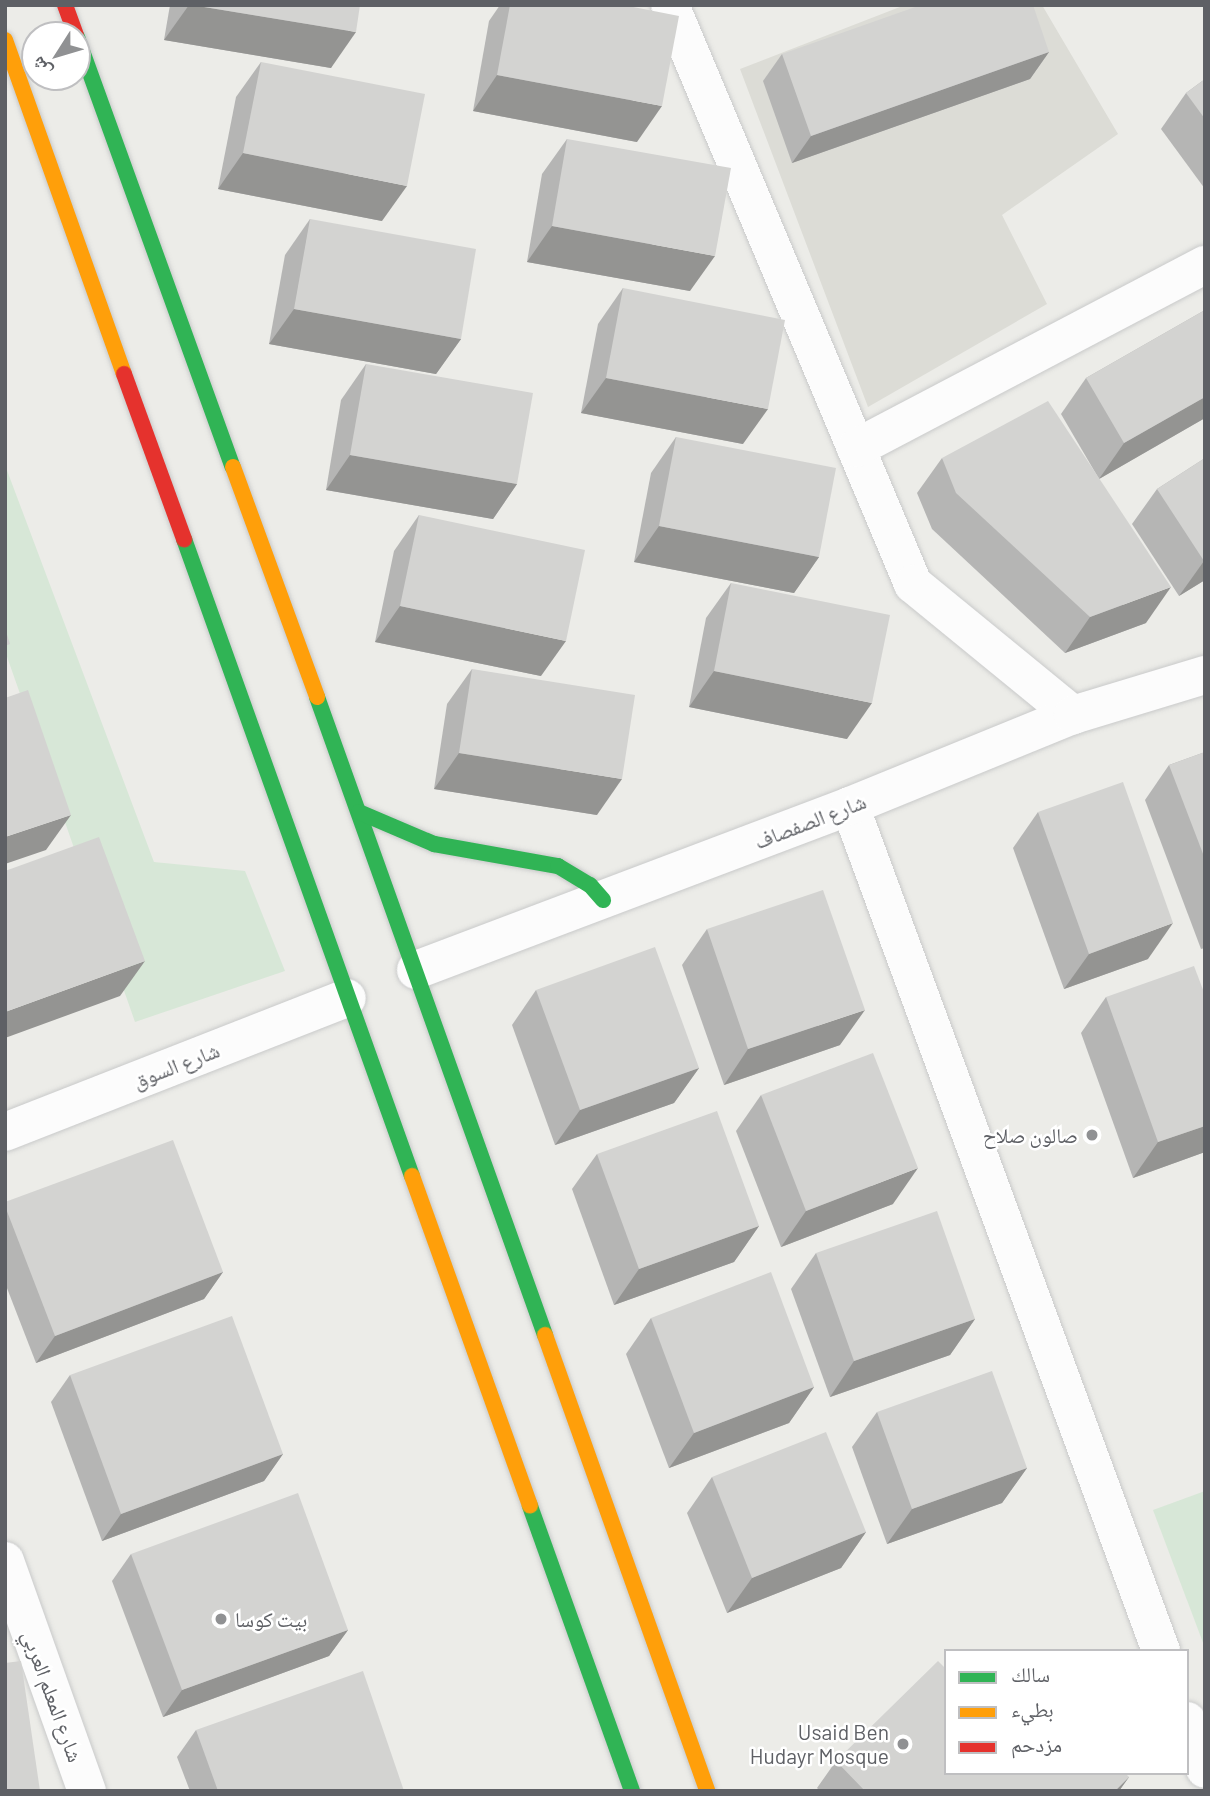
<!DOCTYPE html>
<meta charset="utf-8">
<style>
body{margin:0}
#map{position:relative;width:1210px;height:1796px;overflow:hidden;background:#ecece8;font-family:Barlow,"Noto Naskh Arabic",sans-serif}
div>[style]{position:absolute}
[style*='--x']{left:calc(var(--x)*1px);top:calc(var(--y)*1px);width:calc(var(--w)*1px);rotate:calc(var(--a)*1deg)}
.education>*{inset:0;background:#dcdcd6}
.green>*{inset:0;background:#d7e7d7}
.roads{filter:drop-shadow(0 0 2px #c9caca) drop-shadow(0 0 2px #c9caca)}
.street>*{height:38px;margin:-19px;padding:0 19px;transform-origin:19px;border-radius:19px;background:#fcfcfc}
.fast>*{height:16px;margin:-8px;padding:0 8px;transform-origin:8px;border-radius:8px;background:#30b455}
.slow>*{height:16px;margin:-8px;padding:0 8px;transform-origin:8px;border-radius:8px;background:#ff9f0a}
.jam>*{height:16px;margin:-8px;padding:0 8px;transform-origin:8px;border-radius:8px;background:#e5322d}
.wall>*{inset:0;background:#b5b5b4}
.shaded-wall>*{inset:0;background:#949492}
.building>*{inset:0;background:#d3d3d1}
.dots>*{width:19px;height:19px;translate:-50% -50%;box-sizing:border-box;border:4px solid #fff;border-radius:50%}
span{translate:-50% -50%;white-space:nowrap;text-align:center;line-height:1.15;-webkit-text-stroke:5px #fff;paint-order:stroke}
.street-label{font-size:21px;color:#5e6065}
.poi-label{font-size:21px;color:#5e6065}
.right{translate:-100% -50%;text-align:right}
.left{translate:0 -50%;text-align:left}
.frame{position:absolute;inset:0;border:7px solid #5e6065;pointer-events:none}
.legend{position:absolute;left:944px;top:1649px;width:245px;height:126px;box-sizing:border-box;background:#fff;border:2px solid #bfbfc1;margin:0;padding:9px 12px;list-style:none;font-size:21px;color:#5e6065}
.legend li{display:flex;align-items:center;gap:14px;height:35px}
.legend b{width:35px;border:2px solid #bfbfc1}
.north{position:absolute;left:21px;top:21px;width:70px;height:70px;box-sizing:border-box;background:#fff;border:2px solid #bfbfc1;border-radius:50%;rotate:233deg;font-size:19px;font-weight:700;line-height:28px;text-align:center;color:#5e6065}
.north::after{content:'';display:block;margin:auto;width:24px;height:32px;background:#909193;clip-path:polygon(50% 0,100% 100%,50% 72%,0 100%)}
</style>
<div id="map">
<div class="education">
<i style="clip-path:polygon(905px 5px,1042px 5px,1118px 134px,1002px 215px,1047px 304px,868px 407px,740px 69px)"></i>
</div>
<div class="green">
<i style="clip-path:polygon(5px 465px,154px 862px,245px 871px,285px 971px,135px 1022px,5px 651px)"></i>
<i style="clip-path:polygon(1205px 1491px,1205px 1648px,1153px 1510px)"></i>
</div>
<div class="roads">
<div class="street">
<i style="--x:670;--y:5;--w:628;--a:67.23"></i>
<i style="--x:913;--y:584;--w:207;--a:39.3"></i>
<i style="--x:856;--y:448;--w:394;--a:-27.7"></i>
<i style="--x:850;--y:806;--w:900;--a:69.79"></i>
<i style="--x:416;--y:970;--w:464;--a:-20.7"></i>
<i style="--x:850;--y:806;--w:241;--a:-22.2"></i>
<i style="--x:1073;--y:715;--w:138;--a:-16.9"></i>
<i style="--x:5;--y:1132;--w:367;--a:-21.4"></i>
<i style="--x:5;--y:1561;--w:244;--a:70.4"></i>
<i style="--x:1187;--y:1721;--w:51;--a:69.4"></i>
</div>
<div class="fast">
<i style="--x:77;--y:37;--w:457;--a:70.1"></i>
<i style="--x:184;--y:539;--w:677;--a:70.31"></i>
<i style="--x:317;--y:697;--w:678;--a:70.33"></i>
<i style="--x:359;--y:812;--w:82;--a:23.1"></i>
<i style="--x:434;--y:844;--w:126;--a:10.1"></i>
<i style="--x:558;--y:866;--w:37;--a:31"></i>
<i style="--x:590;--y:885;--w:20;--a:49"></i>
<i style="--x:530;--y:1506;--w:303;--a:70.3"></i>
</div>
<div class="slow">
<i style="--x:5;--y:40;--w:355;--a:70.4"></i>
<i style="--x:233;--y:467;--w:245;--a:69.9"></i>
<i style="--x:412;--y:1176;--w:350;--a:70.3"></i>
<i style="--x:545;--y:1335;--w:484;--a:70.4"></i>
</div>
<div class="jam">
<i style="--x:65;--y:5;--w:32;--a:70"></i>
<i style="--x:124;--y:374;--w:176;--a:70"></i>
</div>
</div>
<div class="wall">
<i style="clip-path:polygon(170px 5px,360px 5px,331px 68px,164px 40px)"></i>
<i style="clip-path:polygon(500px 5px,623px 5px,637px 142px,473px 111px,489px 21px)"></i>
<i style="clip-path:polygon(1049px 52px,1030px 79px,792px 163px,763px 81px,782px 54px)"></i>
<i style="clip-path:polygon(261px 62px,382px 221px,218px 189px,236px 97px)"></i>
<i style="clip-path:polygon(1205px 79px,1205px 189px,1161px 129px,1186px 93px)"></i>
<i style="clip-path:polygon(567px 139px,690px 291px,527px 262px,542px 174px)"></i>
<i style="clip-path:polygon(310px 219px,461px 339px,436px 374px,269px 344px,285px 255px)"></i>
<i style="clip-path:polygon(623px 288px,743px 444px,581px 413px,598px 324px)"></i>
<i style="clip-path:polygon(1205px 310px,1205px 418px,1099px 479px,1061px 414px,1086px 378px)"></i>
<i style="clip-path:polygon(366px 364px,517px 484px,493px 519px,326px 490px,341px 400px)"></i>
<i style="clip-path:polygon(676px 437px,819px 557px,794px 593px,634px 562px,651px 473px)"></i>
<i style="clip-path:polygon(942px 458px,1146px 623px,1065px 653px,932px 529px,917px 493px)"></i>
<i style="clip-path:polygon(1205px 458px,1205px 580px,1179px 596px,1132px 524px,1157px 489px)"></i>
<i style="clip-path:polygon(419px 515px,541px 676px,375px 642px,394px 551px)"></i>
<i style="clip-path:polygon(731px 583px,847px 739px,689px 707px,706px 618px)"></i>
<i style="clip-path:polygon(472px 669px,597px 815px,434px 789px,447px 704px)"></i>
<i style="clip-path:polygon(1205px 752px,1205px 948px,1201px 949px,1145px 800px,1169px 765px)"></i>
<i style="clip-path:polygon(1038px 812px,1148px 959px,1064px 989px,1013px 848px)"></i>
<i style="clip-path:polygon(707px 929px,840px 1045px,724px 1085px,682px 965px)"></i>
<i style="clip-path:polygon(536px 990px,699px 1068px,674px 1103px,555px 1145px,512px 1025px)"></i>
<i style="clip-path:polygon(1205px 995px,1205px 1152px,1133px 1178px,1081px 1033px,1106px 997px)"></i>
<i style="clip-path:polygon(761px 1095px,893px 1204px,781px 1247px,736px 1131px)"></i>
<i style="clip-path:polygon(597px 1154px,759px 1226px,734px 1262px,614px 1305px,572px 1189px)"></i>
<i style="clip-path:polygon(5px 1202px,223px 1272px,204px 1299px,36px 1363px,5px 1283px)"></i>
<i style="clip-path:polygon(816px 1253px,975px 1319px,950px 1355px,830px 1397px,791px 1289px)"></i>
<i style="clip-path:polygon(651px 1318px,814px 1387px,789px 1423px,669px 1468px,626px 1354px)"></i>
<i style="clip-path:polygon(70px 1375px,283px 1454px,264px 1481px,102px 1541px,51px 1402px)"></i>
<i style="clip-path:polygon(877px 1412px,1027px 1468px,1002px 1503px,887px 1544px,852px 1447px)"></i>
<i style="clip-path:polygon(712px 1477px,866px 1532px,841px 1568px,727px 1613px,687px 1513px)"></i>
<i style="clip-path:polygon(131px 1554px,348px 1630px,329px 1656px,163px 1717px,112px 1581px)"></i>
<i style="clip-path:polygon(196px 1730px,404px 1791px,190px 1791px,177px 1757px)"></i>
<i style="clip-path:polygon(836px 1761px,946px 1773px,1129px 1777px,1119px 1791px,820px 1791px,817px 1788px)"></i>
</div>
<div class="shaded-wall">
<i style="clip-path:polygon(189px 5px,192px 5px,356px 32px,331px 68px,164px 40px)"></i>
<i style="clip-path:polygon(1049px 52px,1030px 79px,792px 163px,811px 136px)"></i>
<i style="clip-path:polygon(497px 75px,662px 106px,637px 142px,473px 111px)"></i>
<i style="clip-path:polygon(243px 153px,407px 186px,382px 221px,218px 189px)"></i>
<i style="clip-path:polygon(552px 226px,715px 256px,690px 291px,527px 262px)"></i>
<i style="clip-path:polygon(294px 309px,461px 339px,436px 374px,269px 344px)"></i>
<i style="clip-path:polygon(606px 378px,768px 409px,743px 444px,581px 413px)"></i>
<i style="clip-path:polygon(1205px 397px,1205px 418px,1099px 479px,1124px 443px)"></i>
<i style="clip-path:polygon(350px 455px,517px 484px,493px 519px,326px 490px)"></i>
<i style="clip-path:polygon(659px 526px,819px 557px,794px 593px,634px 562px)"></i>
<i style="clip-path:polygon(1205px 560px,1205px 580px,1179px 596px,1204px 561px)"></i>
<i style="clip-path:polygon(1171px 587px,1146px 623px,1065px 653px,1090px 617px)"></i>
<i style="clip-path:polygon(400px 606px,566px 641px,541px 676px,375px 642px)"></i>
<i style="clip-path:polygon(714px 671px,872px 703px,847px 739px,689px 707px)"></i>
<i style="clip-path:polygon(459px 753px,622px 779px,597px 815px,434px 789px)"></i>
<i style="clip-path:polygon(71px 815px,46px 850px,5px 864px,5px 837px)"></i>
<i style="clip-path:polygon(1173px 923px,1148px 959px,1064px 989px,1089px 954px)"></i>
<i style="clip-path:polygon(145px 961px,120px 996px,5px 1038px,5px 1012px)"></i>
<i style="clip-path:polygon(865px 1010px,840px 1045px,724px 1085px,748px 1049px)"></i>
<i style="clip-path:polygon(699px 1068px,674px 1103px,555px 1145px,580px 1110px)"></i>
<i style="clip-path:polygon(1205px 1126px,1205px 1152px,1133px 1178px,1158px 1142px)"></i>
<i style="clip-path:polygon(918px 1168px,893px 1204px,781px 1247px,806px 1211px)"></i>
<i style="clip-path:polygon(759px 1226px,734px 1262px,614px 1305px,639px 1269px)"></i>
<i style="clip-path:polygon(223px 1272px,204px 1299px,36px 1363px,55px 1336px)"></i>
<i style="clip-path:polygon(975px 1319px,950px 1355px,830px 1397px,854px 1361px)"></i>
<i style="clip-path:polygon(814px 1387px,789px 1423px,669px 1468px,694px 1433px)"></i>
<i style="clip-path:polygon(283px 1454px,264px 1481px,102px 1541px,121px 1514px)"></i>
<i style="clip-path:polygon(1027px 1468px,1002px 1503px,887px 1544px,912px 1509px)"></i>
<i style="clip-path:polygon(866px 1532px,841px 1568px,727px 1613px,752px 1578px)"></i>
<i style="clip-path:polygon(348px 1630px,329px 1656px,163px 1717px,182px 1690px)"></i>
<i style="clip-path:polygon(1129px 1777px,1119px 1791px,1115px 1791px)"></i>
</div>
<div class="building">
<i style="clip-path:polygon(192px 5px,360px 5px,356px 32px)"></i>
<i style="clip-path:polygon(510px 5px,623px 5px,679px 16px,662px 106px,497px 75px)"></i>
<i style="clip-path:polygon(921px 5px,1033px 5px,1049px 52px,811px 136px,782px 54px)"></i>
<i style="clip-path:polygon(261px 62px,425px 94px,407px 186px,243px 153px)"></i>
<i style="clip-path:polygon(1205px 79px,1205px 119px,1186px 93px)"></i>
<i style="clip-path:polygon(567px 139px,731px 168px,715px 256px,552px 226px)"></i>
<i style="clip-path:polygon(310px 219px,476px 249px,461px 339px,294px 309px)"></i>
<i style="clip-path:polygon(623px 288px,785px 320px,768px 409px,606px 378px)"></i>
<i style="clip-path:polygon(1205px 310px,1205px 397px,1124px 443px,1086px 378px)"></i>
<i style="clip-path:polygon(366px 364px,533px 393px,517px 484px,350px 455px)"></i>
<i style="clip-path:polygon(1048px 401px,1171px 587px,1090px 617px,956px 493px,942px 458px)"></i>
<i style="clip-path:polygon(676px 437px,836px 468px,819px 557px,659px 526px)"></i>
<i style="clip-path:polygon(1205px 458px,1205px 560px,1204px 561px,1157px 489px)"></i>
<i style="clip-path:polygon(419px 515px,585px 550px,566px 641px,400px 606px)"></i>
<i style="clip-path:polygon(731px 583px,890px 615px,872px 703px,714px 671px)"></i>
<i style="clip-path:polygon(5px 628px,10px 644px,5px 646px)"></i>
<i style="clip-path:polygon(472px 669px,635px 695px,622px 779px,459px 753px)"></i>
<i style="clip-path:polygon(28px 690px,71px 815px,5px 837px,5px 698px)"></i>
<i style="clip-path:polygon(1205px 752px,1205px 859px,1169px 765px)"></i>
<i style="clip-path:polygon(1123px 782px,1173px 923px,1089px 954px,1038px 812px)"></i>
<i style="clip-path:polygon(99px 837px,145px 961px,5px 1012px,5px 871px)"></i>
<i style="clip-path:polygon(823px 890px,865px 1010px,748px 1049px,707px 929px)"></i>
<i style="clip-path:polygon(655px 947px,699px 1068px,580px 1110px,536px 990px)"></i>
<i style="clip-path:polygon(1194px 966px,1205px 995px,1205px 1126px,1158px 1142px,1106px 997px)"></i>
<i style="clip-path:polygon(873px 1053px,918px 1168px,806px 1211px,761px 1095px)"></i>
<i style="clip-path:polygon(717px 1111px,759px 1226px,639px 1269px,597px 1154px)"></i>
<i style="clip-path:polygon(173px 1140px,223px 1272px,55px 1336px,5px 1206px,5px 1202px)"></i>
<i style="clip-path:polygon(937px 1211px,975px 1319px,854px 1361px,816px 1253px)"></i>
<i style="clip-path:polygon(771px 1272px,814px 1387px,694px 1433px,651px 1318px)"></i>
<i style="clip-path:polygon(232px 1316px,283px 1454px,121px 1514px,70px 1375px)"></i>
<i style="clip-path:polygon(992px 1371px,1027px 1468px,912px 1509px,877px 1412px)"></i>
<i style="clip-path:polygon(826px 1432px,866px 1532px,752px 1578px,712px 1477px)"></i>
<i style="clip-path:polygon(298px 1493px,348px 1630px,182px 1690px,131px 1554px)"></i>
<i style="clip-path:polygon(21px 1661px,40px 1791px,5px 1791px,5px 1663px)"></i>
<i style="clip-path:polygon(938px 1661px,946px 1669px,946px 1773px,1125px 1773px,1129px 1777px,1115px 1791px,865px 1791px,836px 1761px)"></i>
<i style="clip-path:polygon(363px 1671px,404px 1791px,218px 1791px,196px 1730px)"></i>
</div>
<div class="dots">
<i style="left:1092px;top:1135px;background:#909193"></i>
<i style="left:221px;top:1619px;background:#909193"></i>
<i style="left:903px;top:1744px;background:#909193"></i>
</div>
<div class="street-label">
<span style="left:810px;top:821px;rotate:-21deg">شارع الصفصاف</span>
<span style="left:176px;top:1065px;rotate:-21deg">شارع السوق</span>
<span style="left:53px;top:1696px;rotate:70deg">شارع المعلم العربي</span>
</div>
<div class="poi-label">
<span class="right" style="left:1078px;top:1135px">صالون صلاح</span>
<span class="left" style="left:235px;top:1619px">بيت كوسا</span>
<span class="right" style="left:889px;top:1744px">Usaid Ben<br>Hudayr Mosque</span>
</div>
<div class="frame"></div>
<ul class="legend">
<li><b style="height:9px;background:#30b455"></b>سالك</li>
<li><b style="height:9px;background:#ff9f0a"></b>بطيء</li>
<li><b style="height:9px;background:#e5322d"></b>مزدحم</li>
</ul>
<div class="north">ش</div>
</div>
